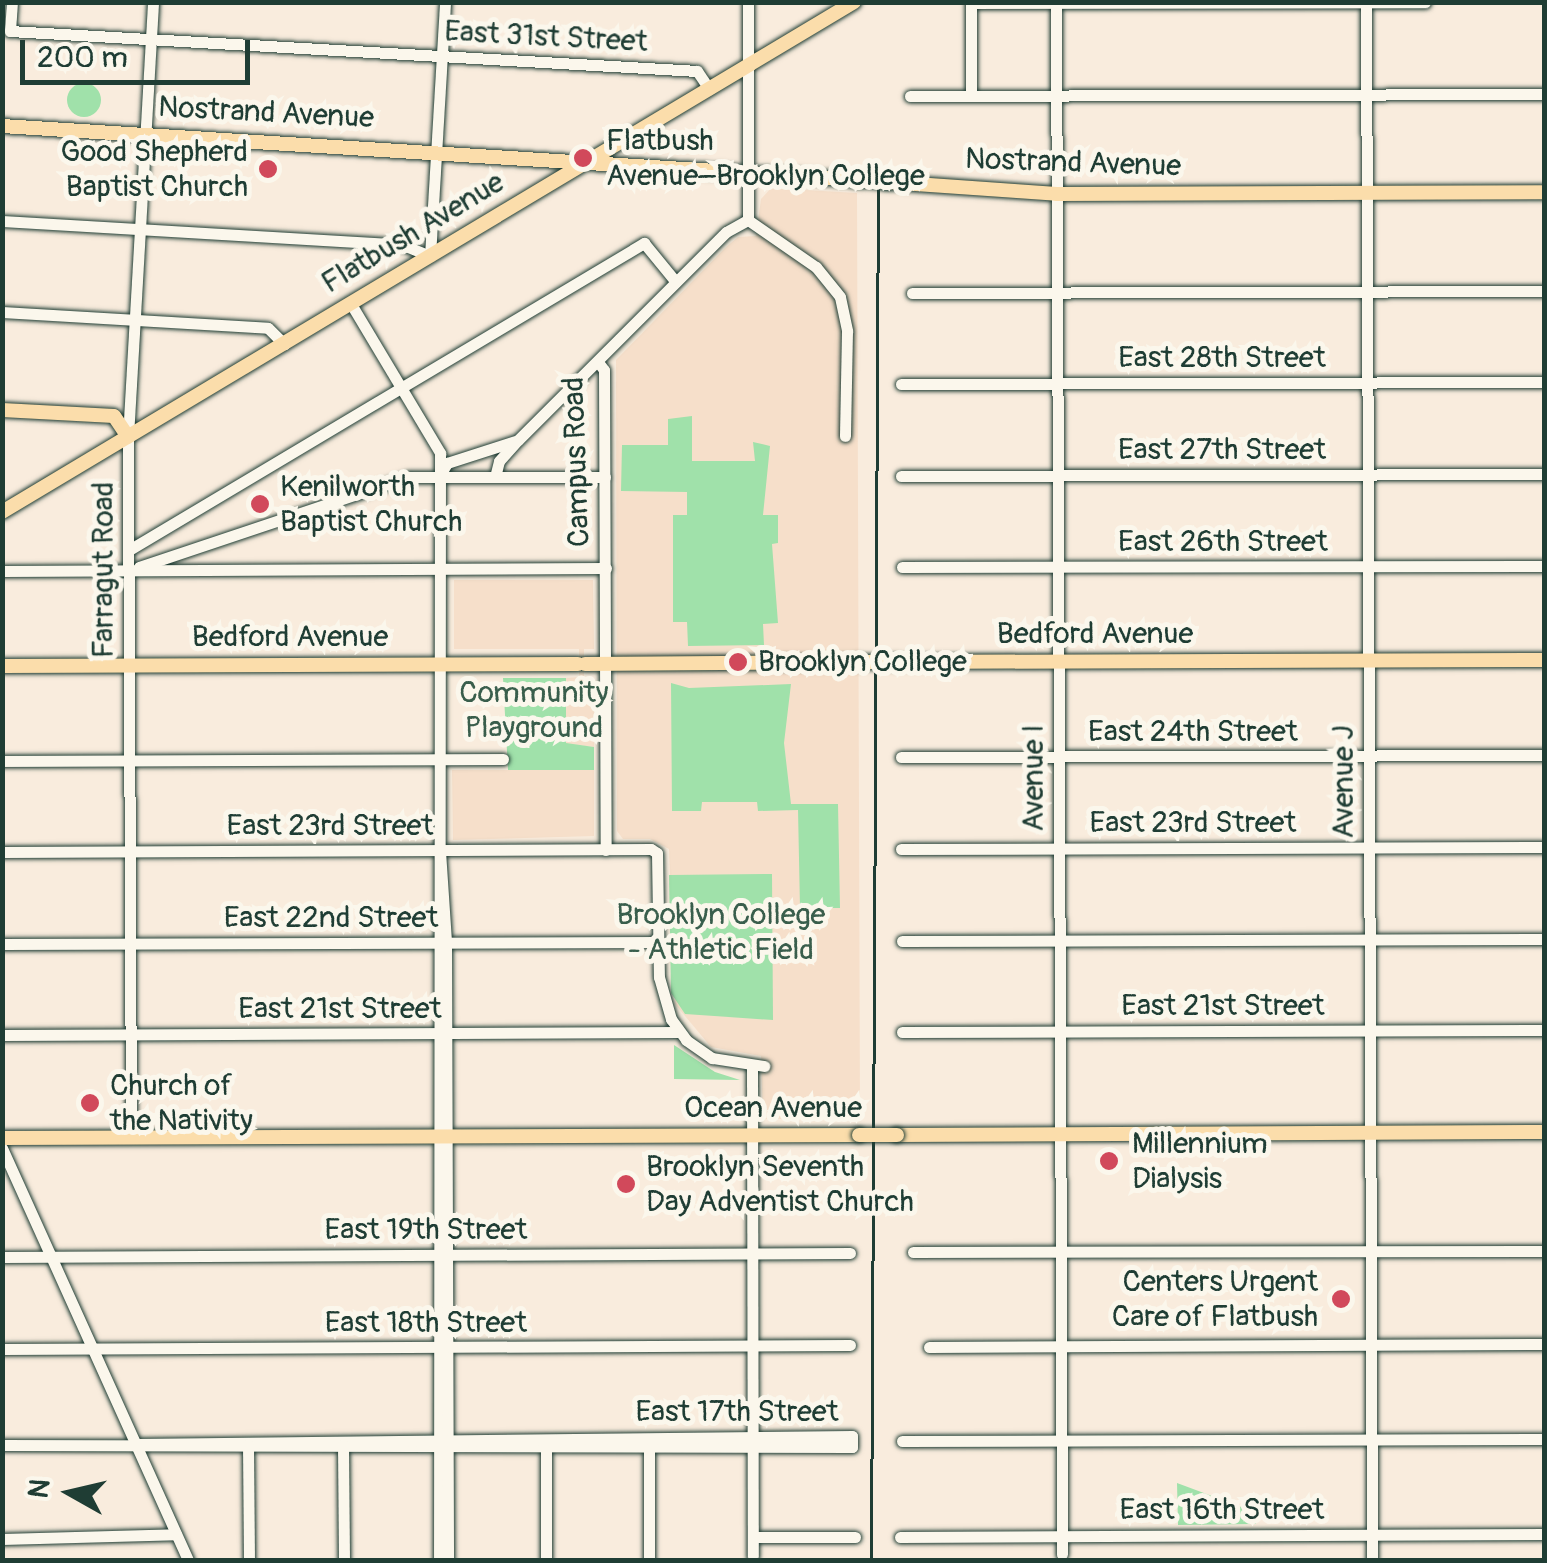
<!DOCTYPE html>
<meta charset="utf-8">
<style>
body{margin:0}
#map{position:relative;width:1547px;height:1563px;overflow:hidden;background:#f9ecdd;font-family:Pangolin,sans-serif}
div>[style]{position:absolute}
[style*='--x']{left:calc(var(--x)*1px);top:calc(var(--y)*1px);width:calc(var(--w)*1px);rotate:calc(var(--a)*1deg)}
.built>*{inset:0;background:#f6dfca}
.green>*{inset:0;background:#a0e1aa}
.round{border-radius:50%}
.roads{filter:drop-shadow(0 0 2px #1f3d34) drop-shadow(0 0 2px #1f3d34)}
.minor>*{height:11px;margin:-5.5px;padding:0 5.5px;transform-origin:5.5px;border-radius:5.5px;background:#fbf7ec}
.major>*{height:14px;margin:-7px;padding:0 7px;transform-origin:7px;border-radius:7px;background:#fbddab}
.rail>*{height:2.5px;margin:-1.25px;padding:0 1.25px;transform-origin:1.25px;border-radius:1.25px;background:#1f3d34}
.bridges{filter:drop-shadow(0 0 2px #1f3d34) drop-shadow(0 0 2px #1f3d34)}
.major-bridge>*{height:14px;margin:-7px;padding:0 7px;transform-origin:7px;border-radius:7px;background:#fbddab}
.dots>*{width:28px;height:28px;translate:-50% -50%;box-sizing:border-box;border:5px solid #fbf7ec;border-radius:50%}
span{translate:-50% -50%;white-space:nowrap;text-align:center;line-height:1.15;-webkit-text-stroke:10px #fbf7ec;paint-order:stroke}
.street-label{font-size:30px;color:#1f3d34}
.poi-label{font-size:30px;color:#1f3d34}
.left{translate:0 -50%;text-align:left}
.right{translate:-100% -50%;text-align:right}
.park-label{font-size:30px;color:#395e4c}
.frame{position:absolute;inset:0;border:5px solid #1f3d34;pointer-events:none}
.north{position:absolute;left:20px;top:1443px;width:100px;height:100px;-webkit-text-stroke:8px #fbf7ec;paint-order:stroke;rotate:278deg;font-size:28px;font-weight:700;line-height:40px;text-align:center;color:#1f3d34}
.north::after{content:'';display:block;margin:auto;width:35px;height:45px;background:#1f3d34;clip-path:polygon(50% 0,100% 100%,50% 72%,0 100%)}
.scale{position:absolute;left:20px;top:40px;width:230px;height:45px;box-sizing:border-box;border:5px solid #1f3d34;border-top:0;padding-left:12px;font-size:30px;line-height:35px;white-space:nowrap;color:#1f3d34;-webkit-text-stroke:8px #fbf7ec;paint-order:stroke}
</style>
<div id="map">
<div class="built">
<i style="clip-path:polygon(771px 188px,857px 193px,860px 1118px,763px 1119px,761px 1056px,711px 1047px,675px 1004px,669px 849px,650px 839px,623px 839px,617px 831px,616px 360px,725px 248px,738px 237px,756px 236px,761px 199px)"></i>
<i style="clip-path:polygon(454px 580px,593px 580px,594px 649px,584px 649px,584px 677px,594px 678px,594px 747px,566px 744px,566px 678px,579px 677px,579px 649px,454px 649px)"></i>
<i style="clip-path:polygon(452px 770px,594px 770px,594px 836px,453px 840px)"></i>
</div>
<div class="green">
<i class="round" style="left:67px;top:83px;width:34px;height:34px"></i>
<i style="clip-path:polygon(692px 416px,692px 461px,755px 461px,753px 442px,770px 446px,763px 515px,778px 515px,778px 543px,772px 544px,778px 623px,763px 624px,764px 645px,688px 646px,687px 622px,673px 622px,673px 515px,687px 515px,687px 492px,621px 491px,622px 445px,668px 445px,668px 419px)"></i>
<i style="clip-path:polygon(503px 678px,566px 678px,566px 743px,594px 747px,594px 770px,508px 770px)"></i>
<i style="clip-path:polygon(671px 683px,689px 688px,791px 684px,784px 743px,791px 804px,838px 804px,840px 908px,800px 908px,798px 810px,758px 811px,757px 802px,702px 802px,701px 811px,672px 811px)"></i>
<i style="clip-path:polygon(772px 874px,773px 1020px,685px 1014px,671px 993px,669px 875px)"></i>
<i style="clip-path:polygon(674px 1045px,715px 1072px,740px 1080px,674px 1079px)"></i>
<i style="clip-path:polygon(1177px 1483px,1255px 1512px,1256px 1524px,1178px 1525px)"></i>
</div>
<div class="roads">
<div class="minor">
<i style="--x:12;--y:2;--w:29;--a:94"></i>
<i style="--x:10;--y:31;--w:688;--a:3.33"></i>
<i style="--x:697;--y:71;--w:22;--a:56"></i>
<i style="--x:748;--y:2;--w:218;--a:90"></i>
<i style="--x:971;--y:2;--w:93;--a:90"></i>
<i style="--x:1056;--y:2;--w:1552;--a:89.78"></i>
<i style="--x:1366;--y:2;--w:1558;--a:89.78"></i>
<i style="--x:971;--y:3;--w:454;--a:-0.1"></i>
<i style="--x:910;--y:96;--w:634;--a:-0.18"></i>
<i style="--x:2;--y:221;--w:402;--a:3.4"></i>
<i style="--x:403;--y:245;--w:29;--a:22"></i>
<i style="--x:430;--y:256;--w:254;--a:-86.6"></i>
<i style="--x:912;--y:293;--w:632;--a:-0.18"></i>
<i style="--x:351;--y:304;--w:174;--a:59.1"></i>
<i style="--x:440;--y:453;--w:1107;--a:90.05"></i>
<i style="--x:2;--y:312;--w:266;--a:3.4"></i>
<i style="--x:268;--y:328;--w:23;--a:45"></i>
<i style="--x:598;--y:362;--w:10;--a:53"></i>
<i style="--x:604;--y:370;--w:480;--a:89.8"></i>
<i style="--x:901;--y:384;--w:643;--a:-0.18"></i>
<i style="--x:440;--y:475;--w:14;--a:-60"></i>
<i style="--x:447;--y:463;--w:71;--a:-17.9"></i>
<i style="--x:901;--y:476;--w:643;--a:-0.18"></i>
<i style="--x:495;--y:477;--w:16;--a:-76"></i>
<i style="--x:499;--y:461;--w:28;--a:-48"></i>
<i style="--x:518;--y:440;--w:294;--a:-45"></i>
<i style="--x:726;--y:232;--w:25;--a:-29"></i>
<i style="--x:748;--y:220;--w:83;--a:34.7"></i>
<i style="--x:816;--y:267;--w:38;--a:51"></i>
<i style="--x:840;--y:297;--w:35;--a:78"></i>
<i style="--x:847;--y:331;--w:105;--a:91.1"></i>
<i style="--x:129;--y:550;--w:600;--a:-30.8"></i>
<i style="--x:644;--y:243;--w:50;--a:50.6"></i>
<i style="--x:139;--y:567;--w:284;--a:-18.5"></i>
<i style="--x:408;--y:477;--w:197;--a:0"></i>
<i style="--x:902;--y:567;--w:642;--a:-0.09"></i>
<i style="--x:2;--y:571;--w:604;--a:-0.28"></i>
<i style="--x:901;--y:757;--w:643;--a:-0.18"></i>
<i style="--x:2;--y:761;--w:501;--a:-0.23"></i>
<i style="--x:901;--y:849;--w:643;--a:-0.18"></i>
<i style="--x:440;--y:851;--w:91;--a:86.2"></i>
<i style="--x:446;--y:942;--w:618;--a:89.81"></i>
<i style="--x:2;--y:852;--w:649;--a:-0.26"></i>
<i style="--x:651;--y:849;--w:7;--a:34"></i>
<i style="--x:657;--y:853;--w:124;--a:89.1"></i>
<i style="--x:659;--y:977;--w:44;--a:74.1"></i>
<i style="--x:671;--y:1019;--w:26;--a:54"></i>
<i style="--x:686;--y:1040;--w:32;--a:35"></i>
<i style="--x:712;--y:1058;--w:53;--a:8.7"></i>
<i style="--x:902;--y:941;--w:642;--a:-0.18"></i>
<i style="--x:2;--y:944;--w:657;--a:-0.17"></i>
<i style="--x:902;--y:1032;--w:642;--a:-0.18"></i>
<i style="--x:2;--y:1035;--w:677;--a:-0.25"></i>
<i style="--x:752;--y:1067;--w:489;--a:89.9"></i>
<i style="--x:131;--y:1137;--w:700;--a:-90.25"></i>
<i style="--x:128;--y:437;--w:436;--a:-86.7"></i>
<i style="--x:2;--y:1148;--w:452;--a:65.7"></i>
<i style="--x:913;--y:1252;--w:631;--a:-0.09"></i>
<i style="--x:2;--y:1257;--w:848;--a:-0.27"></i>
<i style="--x:929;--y:1347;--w:615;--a:-0.28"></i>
<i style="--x:2;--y:1349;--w:848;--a:-0.27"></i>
<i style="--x:649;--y:1440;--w:120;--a:90"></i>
<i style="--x:902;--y:1441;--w:642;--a:-0.18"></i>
<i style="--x:2;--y:1445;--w:850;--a:0.13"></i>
<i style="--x:852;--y:1447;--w:11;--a:-90"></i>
<i style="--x:852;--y:1436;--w:716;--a:179.36"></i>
<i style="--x:248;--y:1445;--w:115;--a:89.5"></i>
<i style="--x:343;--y:1445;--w:115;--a:89.5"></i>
<i style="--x:546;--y:1445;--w:115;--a:90"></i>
<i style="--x:753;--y:1537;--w:102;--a:0"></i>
<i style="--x:900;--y:1537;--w:644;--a:-0.27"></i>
<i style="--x:2;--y:1539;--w:174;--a:-1.6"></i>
</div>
<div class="major">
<i style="--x:2;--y:126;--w:859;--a:3.61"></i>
<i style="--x:887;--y:182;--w:170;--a:4"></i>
<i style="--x:1057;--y:194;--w:487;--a:-0.2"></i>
<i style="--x:2;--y:410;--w:112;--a:3.1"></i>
<i style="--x:114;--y:416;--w:25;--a:56"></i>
<i style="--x:2;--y:512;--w:993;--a:-30.9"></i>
<i style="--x:896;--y:662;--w:648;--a:-0.18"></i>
<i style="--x:585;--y:664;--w:273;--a:-0.4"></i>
<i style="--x:2;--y:666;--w:576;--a:-0.2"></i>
<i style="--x:897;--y:1135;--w:647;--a:-0.27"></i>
<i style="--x:2;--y:1138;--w:857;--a:-0.2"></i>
</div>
</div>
<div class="rail">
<i style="--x:871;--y:1560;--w:1398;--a:-89.71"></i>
</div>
<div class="bridges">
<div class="major-bridge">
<i style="--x:859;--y:180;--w:28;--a:4"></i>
<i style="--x:858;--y:662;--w:38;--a:0"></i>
<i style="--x:859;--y:1135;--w:38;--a:0"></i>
</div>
</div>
<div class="dots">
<i style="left:583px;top:158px;background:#d1495b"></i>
<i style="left:268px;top:169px;background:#d1495b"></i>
<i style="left:260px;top:504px;background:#d1495b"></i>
<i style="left:738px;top:662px;background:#d1495b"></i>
<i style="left:90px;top:1103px;background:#d1495b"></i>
<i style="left:1109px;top:1161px;background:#d1495b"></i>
<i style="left:626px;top:1184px;background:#d1495b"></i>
<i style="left:1341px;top:1299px;background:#d1495b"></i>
</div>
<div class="street-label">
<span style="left:546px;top:37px;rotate:3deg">East 31st Street</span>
<span style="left:266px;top:113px;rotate:3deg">Nostrand Avenue</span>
<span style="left:1073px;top:163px;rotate:2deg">Nostrand Avenue</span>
<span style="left:413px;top:233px;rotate:-31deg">Flatbush Avenue</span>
<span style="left:1222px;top:358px">East 28th Street</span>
<span style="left:1222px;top:450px">East 27th Street</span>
<span style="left:577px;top:462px;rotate:-92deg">Campus Road</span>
<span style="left:1223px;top:542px">East 26th Street</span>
<span style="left:104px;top:570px;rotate:-90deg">Farragut Road</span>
<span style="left:1095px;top:634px">Bedford Avenue</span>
<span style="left:290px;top:637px">Bedford Avenue</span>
<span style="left:1193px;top:732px">East 24th Street</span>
<span style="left:1034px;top:778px;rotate:-90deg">Avenue I</span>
<span style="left:1344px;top:782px;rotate:-90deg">Avenue J</span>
<span style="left:1193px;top:823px">East 23rd Street</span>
<span style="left:330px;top:826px">East 23rd Street</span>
<span style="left:331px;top:918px">East 22nd Street</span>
<span style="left:1223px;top:1006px">East 21st Street</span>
<span style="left:340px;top:1009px">East 21st Street</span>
<span style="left:773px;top:1108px">Ocean Avenue</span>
<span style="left:426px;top:1230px">East 19th Street</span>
<span style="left:426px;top:1323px">East 18th Street</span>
<span style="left:737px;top:1412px">East 17th Street</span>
<span style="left:1222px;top:1510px">East 16th Street</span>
</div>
<div class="poi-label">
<span class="left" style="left:606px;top:158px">Flatbush<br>Avenue–Brooklyn College</span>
<span class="right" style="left:248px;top:169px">Good Shepherd<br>Baptist Church</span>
<span class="left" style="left:280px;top:504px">Kenilworth<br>Baptist Church</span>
<span class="left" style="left:758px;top:662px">Brooklyn College</span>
<span class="left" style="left:110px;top:1103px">Church of<br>the Nativity</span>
<span class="left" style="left:1132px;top:1161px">Millennium<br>Dialysis</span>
<span class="left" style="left:646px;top:1184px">Brooklyn Seventh<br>Day Adventist Church</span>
<span class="right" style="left:1318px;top:1299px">Centers Urgent<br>Care of Flatbush</span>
</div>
<div class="park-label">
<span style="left:534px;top:710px">Community<br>Playground</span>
<span style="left:721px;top:932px">Brooklyn College<br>- Athletic Field</span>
</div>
<div class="frame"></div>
<div class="north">N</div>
<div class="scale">200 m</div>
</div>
